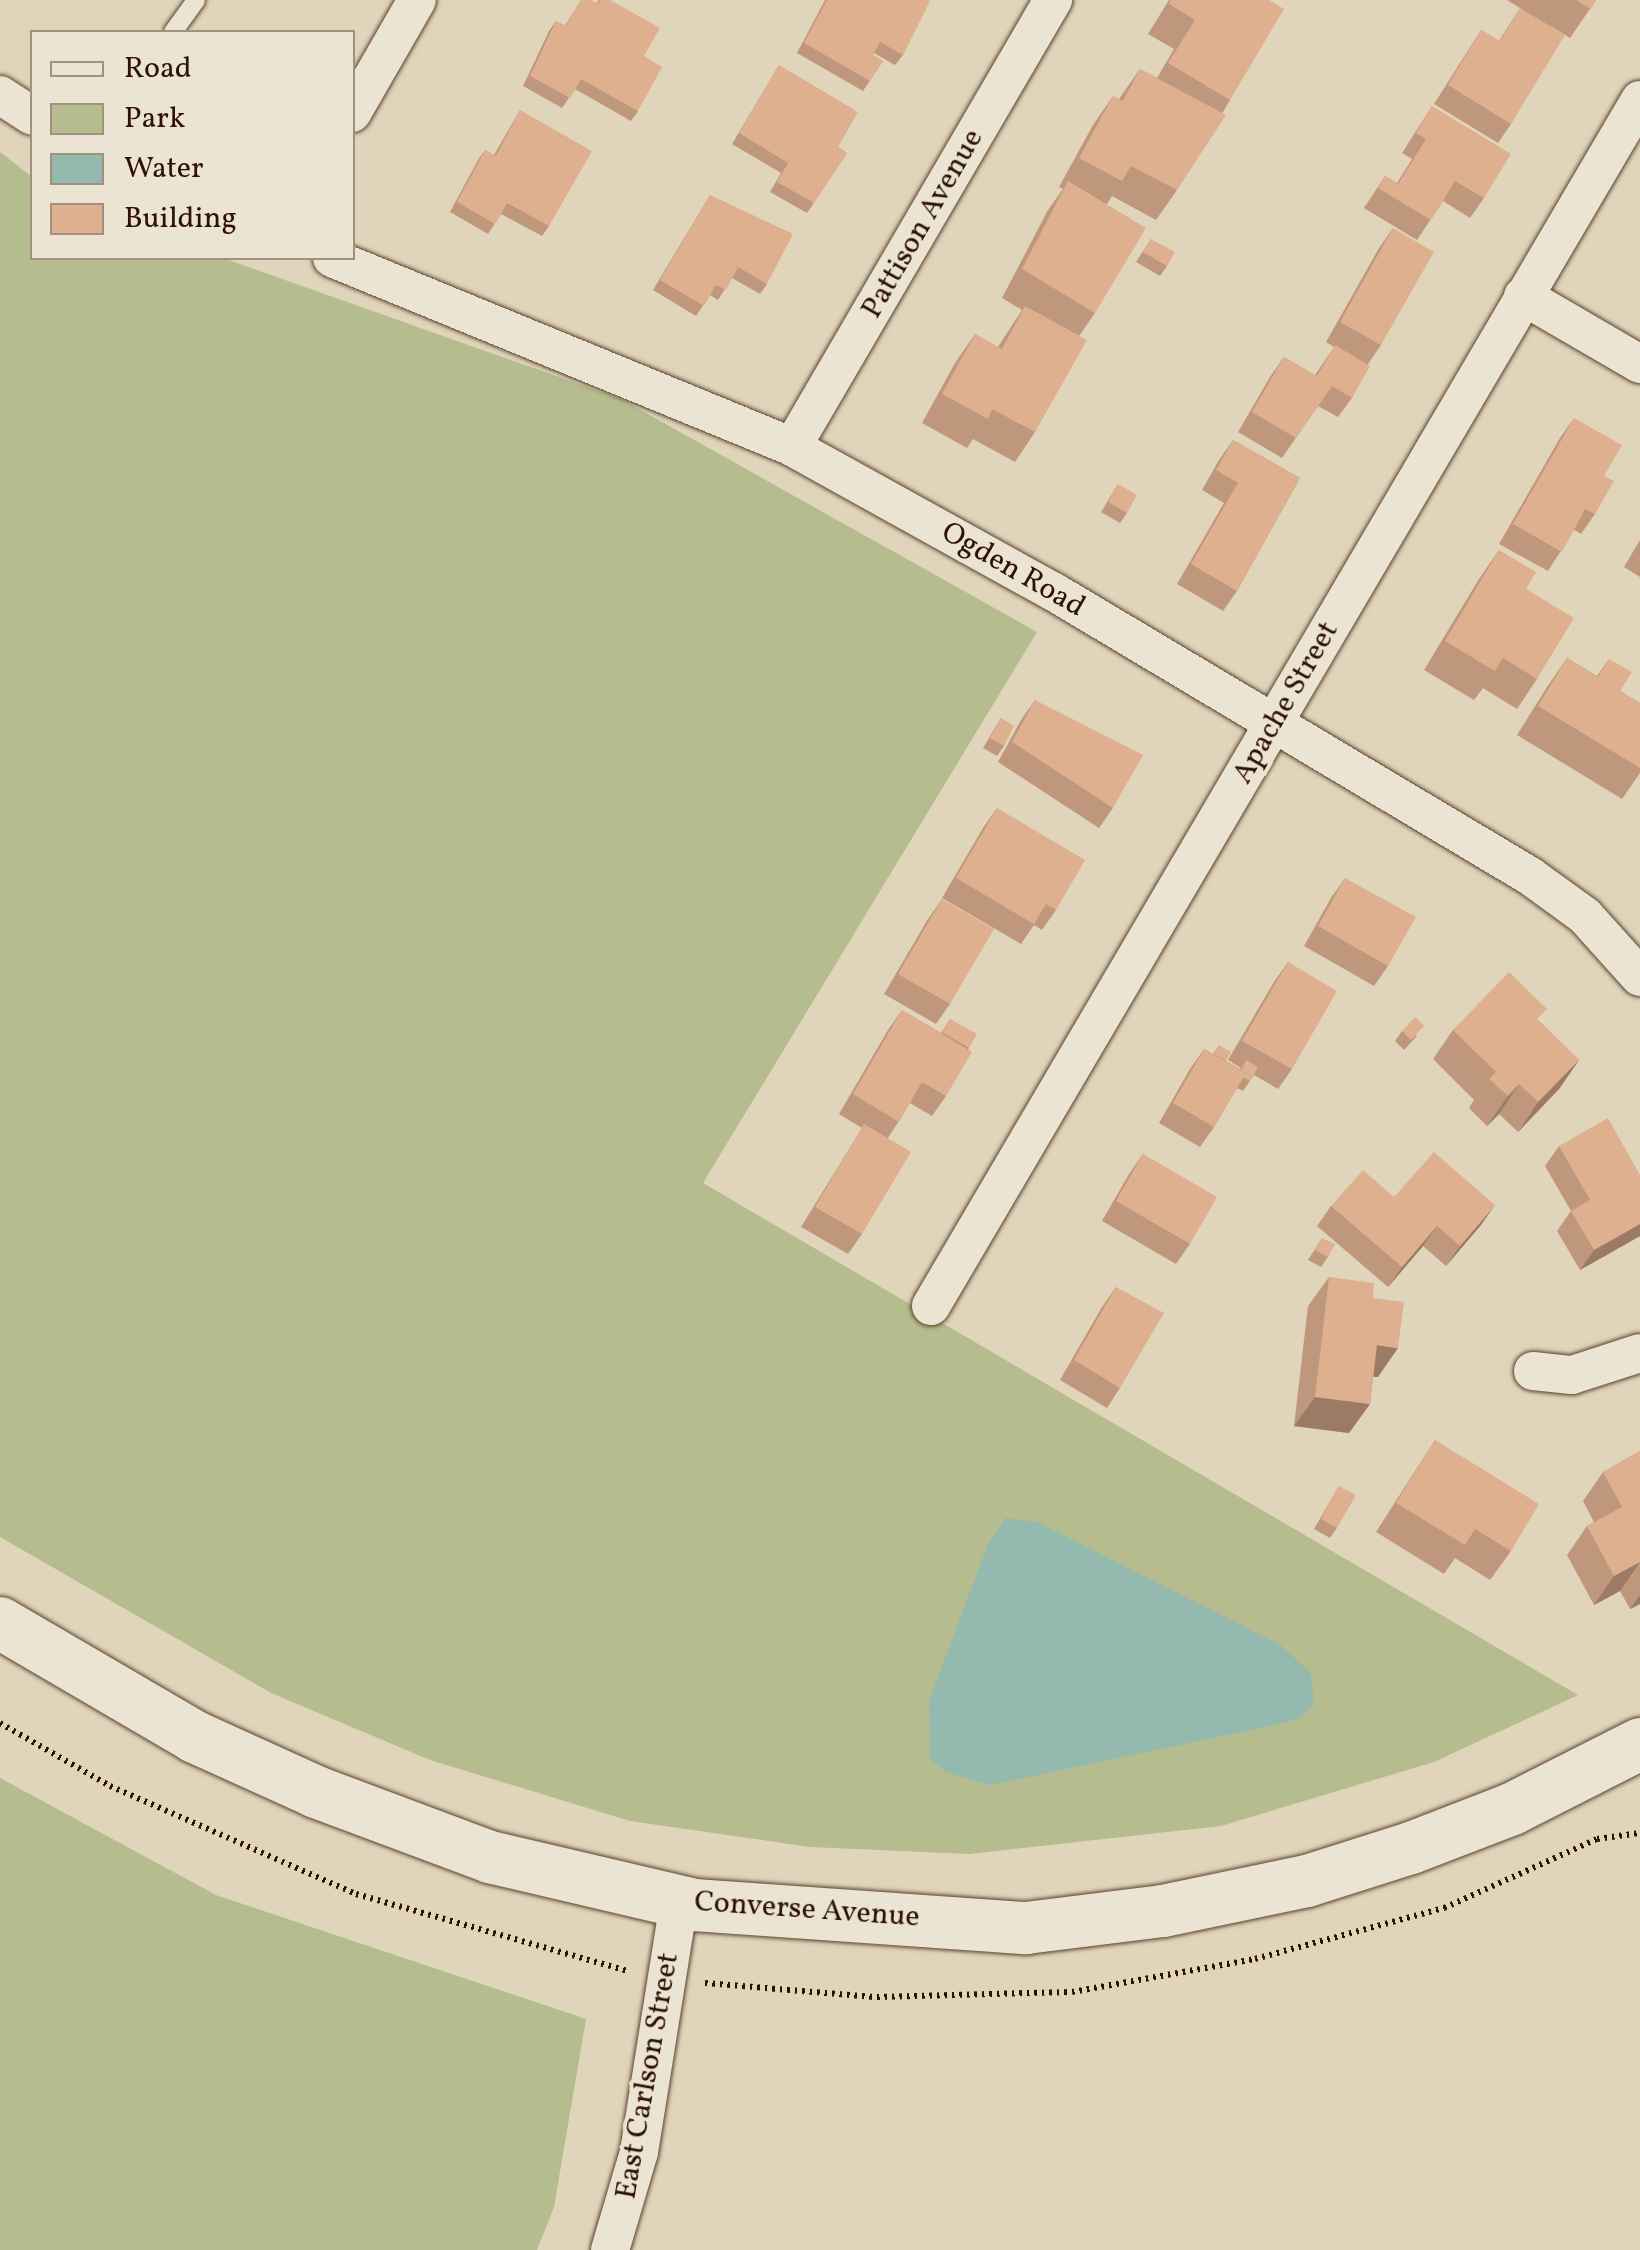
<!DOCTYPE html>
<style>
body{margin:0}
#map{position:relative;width:1640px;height:2250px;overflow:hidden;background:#e0d5ba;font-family:Vollkorn,serif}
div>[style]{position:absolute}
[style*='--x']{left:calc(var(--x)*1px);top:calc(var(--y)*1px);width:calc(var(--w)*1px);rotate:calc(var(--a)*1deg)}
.green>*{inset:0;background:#b5bc8d}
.water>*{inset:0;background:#94b9af}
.path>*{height:6px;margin-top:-3px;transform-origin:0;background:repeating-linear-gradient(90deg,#2f1100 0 2.5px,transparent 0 7.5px)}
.roads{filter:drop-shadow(0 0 2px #5b422e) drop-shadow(0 0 2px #5b422e)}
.lane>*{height:18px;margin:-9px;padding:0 9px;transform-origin:9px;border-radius:9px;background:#ebe4d2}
.street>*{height:38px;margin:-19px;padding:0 19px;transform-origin:19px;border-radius:19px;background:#ebe4d2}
.secondary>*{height:52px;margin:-26px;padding:0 26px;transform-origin:26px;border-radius:26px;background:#ebe4d2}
.wall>*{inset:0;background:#bf977c}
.shaded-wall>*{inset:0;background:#9b7b65}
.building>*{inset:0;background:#deb090}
span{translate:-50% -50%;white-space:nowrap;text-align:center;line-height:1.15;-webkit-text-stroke:8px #ebe4d2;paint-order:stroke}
.street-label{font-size:30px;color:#2f1100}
.legend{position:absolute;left:30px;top:30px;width:325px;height:230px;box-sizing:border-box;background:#ebe4d2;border:2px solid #a0907e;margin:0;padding:12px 18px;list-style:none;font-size:30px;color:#2f1100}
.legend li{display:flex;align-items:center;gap:20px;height:50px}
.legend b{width:50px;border:2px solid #a0907e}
</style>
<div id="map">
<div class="green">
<i style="clip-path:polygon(0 152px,32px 177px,32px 258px,223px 258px,621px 399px,1037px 632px,703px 1183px,1578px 1695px,1434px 1762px,1221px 1826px,969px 1854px,810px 1847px,630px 1821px,430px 1760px,271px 1693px,0 1537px)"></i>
<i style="clip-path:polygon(0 1778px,216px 1895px,586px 2019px,554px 2207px,537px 2250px,0 2250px)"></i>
</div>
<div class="water">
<i style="clip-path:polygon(1005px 1518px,1037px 1522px,1279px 1644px,1311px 1673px,1314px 1704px,1300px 1718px,1274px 1725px,990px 1785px,946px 1772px,930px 1759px,929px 1701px,988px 1544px)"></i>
</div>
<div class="path">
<i style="--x:0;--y:1723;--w:127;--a:29.8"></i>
<i style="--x:110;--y:1786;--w:269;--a:23.7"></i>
<i style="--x:356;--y:1894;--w:284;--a:15.8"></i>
<i style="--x:705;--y:1983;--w:173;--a:4.7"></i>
<i style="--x:877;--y:1997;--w:195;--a:-1.5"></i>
<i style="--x:1072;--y:1992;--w:186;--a:-10.2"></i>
<i style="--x:1255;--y:1959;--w:196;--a:-15.1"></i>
<i style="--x:1444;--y:1908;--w:168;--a:-24.3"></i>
<i style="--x:1597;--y:1839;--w:43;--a:-7.9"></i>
</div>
<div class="roads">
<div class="lane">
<i style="--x:173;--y:32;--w:39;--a:-54"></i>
</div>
<div class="street">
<i style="--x:0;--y:95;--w:38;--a:33"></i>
<i style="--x:352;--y:113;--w:130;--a:-60.1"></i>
<i style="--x:332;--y:258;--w:497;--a:22.3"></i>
<i style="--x:792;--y:447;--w:299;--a:29"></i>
<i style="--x:1054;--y:592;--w:554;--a:30.82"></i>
<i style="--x:1530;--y:876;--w:68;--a:36"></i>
<i style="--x:1585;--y:916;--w:82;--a:48"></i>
<i style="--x:1523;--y:296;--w:135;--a:30.2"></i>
<i style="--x:792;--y:447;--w:518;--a:-59.72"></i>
<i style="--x:931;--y:1306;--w:1399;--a:-59.55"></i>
<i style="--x:1533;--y:1371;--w:39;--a:6"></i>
<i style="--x:1572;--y:1375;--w:71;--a:-17.9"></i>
<i style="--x:610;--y:2250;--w:102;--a:-73.5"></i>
<i style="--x:639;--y:2152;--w:254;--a:-80.9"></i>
</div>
<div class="secondary">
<i style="--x:0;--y:1623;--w:226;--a:30.3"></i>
<i style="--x:195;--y:1737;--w:133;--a:24.4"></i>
<i style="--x:316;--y:1792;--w:186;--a:20.5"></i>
<i style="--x:490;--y:1857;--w:210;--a:13.2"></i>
<i style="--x:694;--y:1905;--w:333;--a:4"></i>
<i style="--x:1026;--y:1928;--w:138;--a:-7.1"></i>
<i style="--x:1163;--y:1911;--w:147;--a:-11.8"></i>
<i style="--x:1307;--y:1881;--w:109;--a:-17.6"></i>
<i style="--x:1411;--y:1848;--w:108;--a:-21.1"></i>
<i style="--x:1512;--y:1809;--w:144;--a:-26.9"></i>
</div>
</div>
<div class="wall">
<i style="clip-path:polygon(581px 0,597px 3px,599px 0,610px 0,644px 56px,638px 111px,631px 121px,575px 89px,562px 108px,523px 86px,549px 31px,556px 21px,565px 26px)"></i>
<i style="clip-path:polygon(825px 0,928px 0,903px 55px,895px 65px,874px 53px,873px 55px,883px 61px,863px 91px,797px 53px)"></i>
<i style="clip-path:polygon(1169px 0,1269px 0,1230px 100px,1177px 190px,1156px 220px,1112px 196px,1107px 204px,1095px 313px,1079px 336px,1035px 432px,1015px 462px,973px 439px,967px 448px,922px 423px,955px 363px,975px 334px,998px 347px,1022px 310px,1002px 298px,1048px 210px,1063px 189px,1059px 187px,1093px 125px,1113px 96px,1119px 99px,1140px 69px,1157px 78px,1174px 49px,1148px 34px)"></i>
<i style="clip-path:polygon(1507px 0,1596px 0,1570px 38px,1552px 27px,1511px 124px,1498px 143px,1434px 104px,1481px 30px,1499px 41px,1520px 8px)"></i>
<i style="clip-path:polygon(779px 65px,838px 147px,847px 153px,807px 213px,770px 192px,781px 173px,732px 144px)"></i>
<i style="clip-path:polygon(1432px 106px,1484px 198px,1470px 218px,1443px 201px,1417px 240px,1364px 208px,1385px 176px,1397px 183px,1412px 159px,1402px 153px)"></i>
<i style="clip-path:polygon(520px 110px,549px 226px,542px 236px,501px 214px,488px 234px,450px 212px,478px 160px,485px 150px,494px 155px)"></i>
<i style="clip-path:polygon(710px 195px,767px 284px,760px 294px,732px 278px,718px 300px,710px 295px,696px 316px,653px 290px)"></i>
<i style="clip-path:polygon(1393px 228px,1381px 345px,1368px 364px,1352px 398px,1338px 417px,1318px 406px,1282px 458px,1238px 432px,1270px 377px,1284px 357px,1315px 375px,1334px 347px,1326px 342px,1379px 248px)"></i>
<i style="clip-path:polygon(1151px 239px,1167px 266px,1160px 276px,1136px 262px)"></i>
<i style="clip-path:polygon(1574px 418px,1604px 476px,1595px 514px,1581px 534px,1574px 530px,1548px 571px,1499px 544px,1560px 438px)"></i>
<i style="clip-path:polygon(1233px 440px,1300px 478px,1237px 591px,1223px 611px,1177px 584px,1224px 503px,1202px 490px,1219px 460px)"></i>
<i style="clip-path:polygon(1118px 484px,1127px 513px,1120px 523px,1101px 512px)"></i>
<i style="clip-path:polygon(1640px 540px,1640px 577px,1624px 567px)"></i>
<i style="clip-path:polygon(1499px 550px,1526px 589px,1537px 679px,1517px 709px,1483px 688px,1474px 700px,1424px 670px,1479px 579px)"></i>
<i style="clip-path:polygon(1567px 658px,1597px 676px,1609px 659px,1620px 691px,1640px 703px,1640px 773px,1622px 799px,1517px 735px,1547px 687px)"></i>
<i style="clip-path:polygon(1035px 700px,1113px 808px,1099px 828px,998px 762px,1021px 720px)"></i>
<i style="clip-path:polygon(1001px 718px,1004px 746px,997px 756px,983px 748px)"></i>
<i style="clip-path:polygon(997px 808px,1056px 910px,1042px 930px,1034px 925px,1021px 944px,942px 898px,983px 828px)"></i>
<i style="clip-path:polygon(1345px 878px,1388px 966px,1374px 986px,1304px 946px,1331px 898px)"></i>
<i style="clip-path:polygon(942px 899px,950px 1004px,936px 1024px,884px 994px,928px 919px)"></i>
<i style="clip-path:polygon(1288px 962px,1292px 1069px,1278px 1089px,1254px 1075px,1243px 1091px,1237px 1088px,1214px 1127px,1200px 1147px,1159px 1123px,1190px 1069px,1204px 1049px,1213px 1054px,1219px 1045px,1226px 1061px,1240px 1069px,1241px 1068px,1228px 1060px,1274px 982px)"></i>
<i style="clip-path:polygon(902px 1010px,941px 1033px,950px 1019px,969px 1048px,946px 1096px,932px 1116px,910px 1103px,888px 1138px,862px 1234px,848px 1254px,801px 1227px,862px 1128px,839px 1114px,888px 1030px)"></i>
<i style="clip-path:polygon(1539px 1021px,1579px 1060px,1559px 1089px,1518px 1132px,1499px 1114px,1487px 1126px,1469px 1108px,1474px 1100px,1433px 1059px,1453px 1030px)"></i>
<i style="clip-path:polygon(1402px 1031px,1417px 1036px,1404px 1050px,1395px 1041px)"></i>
<i style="clip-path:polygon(1559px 1146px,1640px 1175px,1640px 1236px,1580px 1270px,1557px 1231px,1571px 1211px,1545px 1166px)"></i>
<i style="clip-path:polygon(1143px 1154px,1190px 1244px,1176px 1264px,1102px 1221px,1129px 1174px)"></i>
<i style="clip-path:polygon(1394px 1197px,1481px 1225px,1446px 1266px,1423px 1246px,1388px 1287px,1317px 1226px,1331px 1206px)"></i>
<i style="clip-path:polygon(1322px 1238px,1328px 1257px,1321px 1267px,1308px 1260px)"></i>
<i style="clip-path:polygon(1329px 1277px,1373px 1298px,1378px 1377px,1373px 1377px,1370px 1404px,1349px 1433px,1294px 1426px,1308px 1306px)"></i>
<i style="clip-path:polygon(1116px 1287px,1120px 1388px,1107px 1408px,1060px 1380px,1102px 1307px)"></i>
<i style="clip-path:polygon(1435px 1440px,1511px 1551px,1490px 1580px,1455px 1558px,1444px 1574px,1376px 1532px)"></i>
<i style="clip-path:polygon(1640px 1451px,1640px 1604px,1630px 1609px,1620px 1591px,1594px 1605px,1567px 1555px,1587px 1526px,1594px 1522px,1583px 1501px,1603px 1472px)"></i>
<i style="clip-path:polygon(1339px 1486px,1337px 1528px,1330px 1538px,1314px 1529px)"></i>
</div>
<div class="shaded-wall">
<i style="clip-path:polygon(1579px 1060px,1559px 1089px,1518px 1132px,1538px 1102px)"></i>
<i style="clip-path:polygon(1519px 1084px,1499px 1114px,1487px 1126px,1508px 1096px)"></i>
<i style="clip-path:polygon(1495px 1205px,1481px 1225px,1446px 1266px,1460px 1246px)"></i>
<i style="clip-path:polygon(1640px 1224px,1640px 1236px,1580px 1270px,1594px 1250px)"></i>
<i style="clip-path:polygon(1437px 1226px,1423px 1246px,1388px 1287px,1402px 1267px)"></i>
<i style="clip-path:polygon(1377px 1345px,1398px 1348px,1378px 1377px,1357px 1374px)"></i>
<i style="clip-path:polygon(1315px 1397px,1370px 1404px,1349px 1433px,1294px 1426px)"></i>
<i style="clip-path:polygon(1640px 1562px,1620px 1591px,1594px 1605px,1614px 1576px)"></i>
<i style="clip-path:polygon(1640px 1595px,1640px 1604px,1630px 1609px)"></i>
</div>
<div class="building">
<i style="clip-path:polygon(581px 0,591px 0,598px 4px,600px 0,610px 0,660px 28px,644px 56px,662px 67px,638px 111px,581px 79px,570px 98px,530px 76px,556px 21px,566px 26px)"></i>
<i style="clip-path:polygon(827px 0,928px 0,930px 1px,903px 55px,880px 42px,873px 55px,883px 61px,870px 81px,804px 43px)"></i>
<i style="clip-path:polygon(1171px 0,1269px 0,1284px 9px,1230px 100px,1168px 63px,1195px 20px,1169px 4px)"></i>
<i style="clip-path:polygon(1576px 0,1596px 0,1591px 9px)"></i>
<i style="clip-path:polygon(1520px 8px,1565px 35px,1511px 124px,1448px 85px,1481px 30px,1500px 41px)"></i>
<i style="clip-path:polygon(779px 65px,858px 112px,838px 147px,847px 153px,814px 203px,777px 182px,788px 163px,739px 133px)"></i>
<i style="clip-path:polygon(1140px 69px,1226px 115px,1177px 190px,1131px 166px,1122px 181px,1079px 158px,1113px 96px,1123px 101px)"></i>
<i style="clip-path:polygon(1432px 106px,1511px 154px,1484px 198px,1455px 181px,1431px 220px,1378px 188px,1385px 176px,1398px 184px,1426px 139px,1416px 133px)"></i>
<i style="clip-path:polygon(520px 110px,592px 151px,549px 226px,507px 203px,495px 224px,457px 202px,485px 150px,496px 156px)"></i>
<i style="clip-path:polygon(1068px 181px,1146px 228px,1095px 313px,1022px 269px)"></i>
<i style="clip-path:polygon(710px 195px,793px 234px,767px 284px,738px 267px,726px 290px,716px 285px,704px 306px,660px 280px)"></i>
<i style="clip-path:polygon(1393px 228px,1434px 252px,1381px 345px,1340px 322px)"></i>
<i style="clip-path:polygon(1151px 239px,1175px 252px,1167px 266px,1143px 252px)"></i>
<i style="clip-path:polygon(1025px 306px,1087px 340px,1035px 432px,992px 409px,988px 419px,942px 394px,975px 334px,1002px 349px)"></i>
<i style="clip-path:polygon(1335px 345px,1370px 366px,1352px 398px,1332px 386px,1296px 438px,1252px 412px,1284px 357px,1317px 376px)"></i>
<i style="clip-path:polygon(1574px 418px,1622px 445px,1604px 476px,1614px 481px,1595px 514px,1585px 509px,1562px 552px,1513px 524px)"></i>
<i style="clip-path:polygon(1233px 440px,1300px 478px,1237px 591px,1191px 564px,1238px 483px,1216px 470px)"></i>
<i style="clip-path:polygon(1118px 484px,1137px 495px,1127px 513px,1108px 502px)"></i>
<i style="clip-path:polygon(1499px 550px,1536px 572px,1526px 589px,1574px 618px,1537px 679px,1503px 658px,1495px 671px,1445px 641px)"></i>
<i style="clip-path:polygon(1567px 658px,1598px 677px,1609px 659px,1632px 672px,1620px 691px,1640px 703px,1640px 768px,1538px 706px)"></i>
<i style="clip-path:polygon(1035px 700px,1143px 755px,1113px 808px,1012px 742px)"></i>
<i style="clip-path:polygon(1001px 718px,1014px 726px,1004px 746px,990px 738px)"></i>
<i style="clip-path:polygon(997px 808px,1085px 860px,1056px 910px,1046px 904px,1034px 924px,956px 878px)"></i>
<i style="clip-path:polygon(1345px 878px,1416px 917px,1388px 966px,1318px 926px)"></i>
<i style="clip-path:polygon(942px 899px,994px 929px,950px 1004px,898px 974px)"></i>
<i style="clip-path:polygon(1288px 962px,1337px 991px,1292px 1069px,1242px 1041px)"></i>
<i style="clip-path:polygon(1509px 972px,1547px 1009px,1537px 1019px,1579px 1060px,1538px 1102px,1519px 1084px,1508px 1096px,1489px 1079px,1496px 1072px,1453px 1030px)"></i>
<i style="clip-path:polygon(902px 1010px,972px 1052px,946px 1096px,922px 1082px,899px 1122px,853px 1094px)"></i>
<i style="clip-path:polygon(1415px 1017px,1424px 1026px,1411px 1040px,1402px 1031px)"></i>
<i style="clip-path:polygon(950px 1019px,977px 1034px,969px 1048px,942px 1032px)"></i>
<i style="clip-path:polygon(1219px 1045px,1231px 1052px,1226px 1061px,1214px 1054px)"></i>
<i style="clip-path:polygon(1204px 1049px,1246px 1073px,1214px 1127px,1173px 1103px)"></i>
<i style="clip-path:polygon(1246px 1060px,1258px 1067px,1250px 1081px,1243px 1077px,1246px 1073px,1241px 1070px)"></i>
<i style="clip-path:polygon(1608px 1118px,1640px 1175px,1640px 1224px,1594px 1250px,1571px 1211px,1590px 1200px,1559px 1146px)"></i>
<i style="clip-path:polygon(864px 1124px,911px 1152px,862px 1234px,815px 1207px)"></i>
<i style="clip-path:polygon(1434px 1152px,1495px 1205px,1460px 1246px,1437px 1226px,1402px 1267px,1331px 1206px,1363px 1170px,1394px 1197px)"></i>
<i style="clip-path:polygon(1143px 1154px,1217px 1197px,1190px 1244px,1116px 1201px)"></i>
<i style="clip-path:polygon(1322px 1238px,1335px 1244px,1328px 1257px,1315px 1250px)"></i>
<i style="clip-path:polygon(1329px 1277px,1374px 1283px,1373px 1298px,1404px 1302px,1398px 1348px,1377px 1345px,1370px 1404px,1315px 1397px)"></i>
<i style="clip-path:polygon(1116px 1287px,1164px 1313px,1120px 1388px,1074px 1360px)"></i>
<i style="clip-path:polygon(1435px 1440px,1539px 1504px,1511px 1551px,1475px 1529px,1465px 1545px,1396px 1503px)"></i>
<i style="clip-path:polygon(1640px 1451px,1640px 1562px,1614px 1576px,1587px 1526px,1622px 1507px,1603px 1472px)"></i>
<i style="clip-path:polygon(1339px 1486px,1356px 1495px,1337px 1528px,1321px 1519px)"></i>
</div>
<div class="street-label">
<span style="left:923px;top:224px;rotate:-60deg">Pattison Avenue</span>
<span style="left:1013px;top:570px;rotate:30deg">Ogden Road</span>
<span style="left:1286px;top:703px;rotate:-60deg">Apache Street</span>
<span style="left:807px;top:1910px;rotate:4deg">Converse Avenue</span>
<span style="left:648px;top:2076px;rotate:-80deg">East Carlson Street</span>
</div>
<ul class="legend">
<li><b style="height:12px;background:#ebe4d2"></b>Road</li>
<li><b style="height:28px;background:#b5bc8d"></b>Park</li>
<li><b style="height:28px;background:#94b9af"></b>Water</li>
<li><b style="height:28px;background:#deb090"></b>Building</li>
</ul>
</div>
